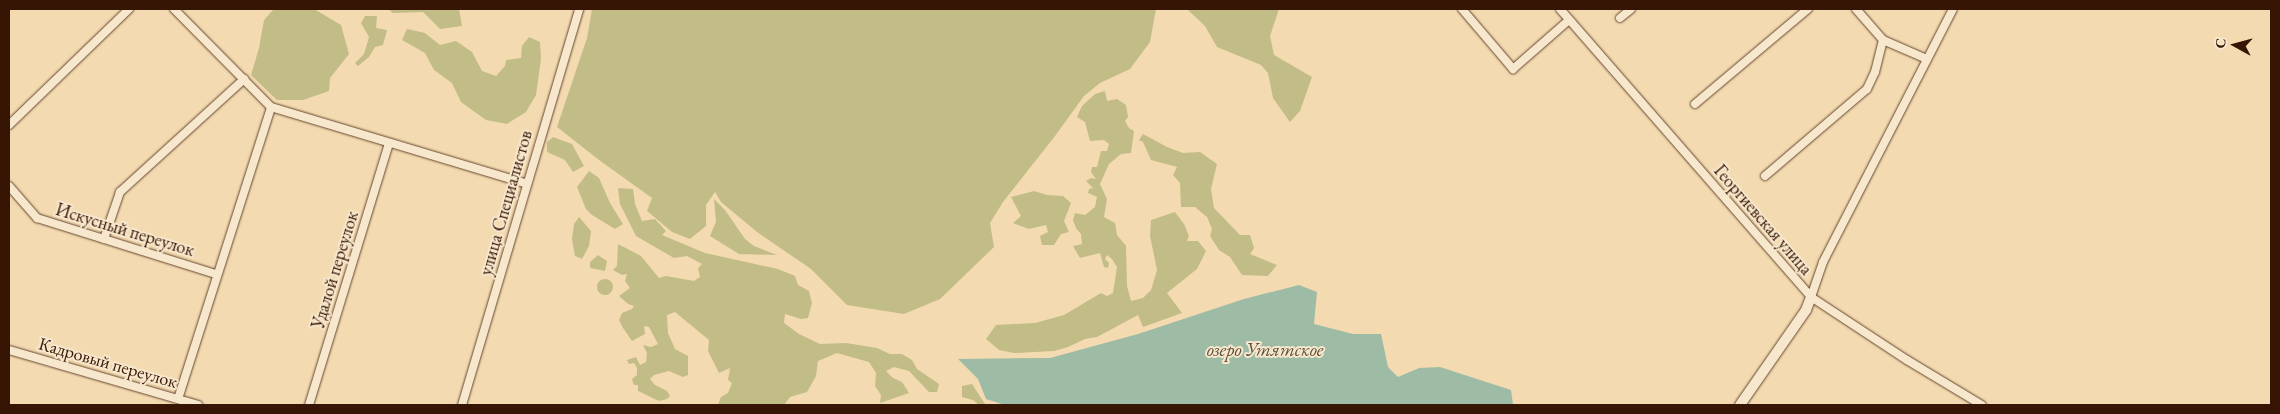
<!DOCTYPE html>
<meta charset="utf-8">
<style>
body{margin:0}
#map{position:relative;width:2280px;height:414px;overflow:hidden;background:#f3dab0;font-family:"EB Garamond",serif}
div>[style]{position:absolute}
[style*='--x']{left:calc(var(--x)*1px);top:calc(var(--y)*1px);width:calc(var(--w)*1px);rotate:calc(var(--a)*1deg)}
.green>*{inset:0;background:#c2bd87}
.round{border-radius:50%}
.water>*{inset:0;background:#9dbba5}
.roads{filter:drop-shadow(0 0 1px #65462f) drop-shadow(0 0 1px #65462f)}
.street>*{height:8px;margin:-4px;padding:0 4px;transform-origin:4px;border-radius:4px;background:#f7e7cc}
.secondary>*{height:10px;margin:-5px;padding:0 5px;transform-origin:5px;border-radius:5px;background:#f7e7cc}
span{translate:-50% -50%;white-space:nowrap;text-align:center;line-height:1.15;-webkit-text-stroke:4px #f7e7cc;paint-order:stroke}
.street-label{font-size:18px;color:#361504}
.water-label{font-size:19px;color:#5a4f3c;font-style:italic}
.frame{position:absolute;inset:0;border:10px solid #361504;pointer-events:none}
.north{position:absolute;left:2210px;top:20px;width:50px;height:50px;-webkit-text-stroke:4px #f7e7cc;paint-order:stroke;rotate:277deg;font-size:14px;font-weight:700;line-height:20px;text-align:center;color:#361504}
.north::after{content:'';display:block;margin:auto;width:18px;height:22px;background:#361504;clip-path:polygon(50% 0,100% 100%,50% 72%,0 100%)}
</style>
<div id="map">
<div class="green">
<i style="clip-path:polygon(274px 9px,314px 9px,341px 25px,349px 54px,330px 78px,329px 91px,303px 100px,277px 100px,251px 75px,259px 48px,264px 20px)"></i>
<i style="clip-path:polygon(388px 9px,459px 9px,462px 26px,440px 29px,423px 12px,393px 13px)"></i>
<i style="clip-path:polygon(592px 9px,1156px 9px,1150px 42px,1130px 69px,1100px 83px,1084px 96px,1055px 136px,1003px 202px,990px 223px,994px 247px,940px 299px,904px 314px,847px 305px,811px 269px,757px 232px,721px 202px,715px 192px,706px 205px,706px 226px,690px 239px,672px 232px,647px 211px,652px 198px,599px 160px,557px 127px,587px 38px)"></i>
<i style="clip-path:polygon(1187px 9px,1279px 9px,1270px 36px,1274px 55px,1312px 77px,1300px 111px,1290px 122px,1273px 98px,1268px 73px,1261px 65px,1217px 47px,1205px 26px)"></i>
<i style="clip-path:polygon(365px 16px,377px 16px,376px 28px,387px 30px,383px 45px,375px 47px,369px 57px,358px 66px,355px 63px,364px 54px,369px 37px,361px 23px)"></i>
<i style="clip-path:polygon(407px 29px,425px 33px,440px 45px,456px 41px,472px 52px,482px 71px,496px 76px,505px 66px,506px 60px,521px 58px,522px 46px,529px 37px,540px 42px,541px 59px,536px 95px,526px 112px,507px 124px,486px 120px,461px 102px,452px 83px,434px 70px,425px 53px,402px 40px)"></i>
<i style="clip-path:polygon(1105px 91px,1107px 101px,1117px 99px,1126px 105px,1128px 117px,1125px 121px,1129px 128px,1134px 131px,1131px 153px,1121px 154px,1109px 164px,1100px 184px,1107px 199px,1104px 217px,1115px 223px,1117px 235px,1126px 246px,1127px 286px,1131px 301px,1143px 298px,1151px 290px,1157px 270px,1150px 236px,1151px 220px,1175px 212px,1184px 224px,1189px 236px,1187px 241px,1198px 241px,1206px 251px,1197px 269px,1167px 293px,1182px 313px,1143px 327px,1138px 315px,1097px 337px,1085px 339px,1068px 347px,1054px 351px,1014px 353px,999px 350px,986px 339px,996px 325px,1035px 323px,1064px 315px,1101px 293px,1107px 296px,1113px 293px,1117px 267px,1112px 259px,1107px 255px,1105px 259px,1109px 263px,1108px 268px,1104px 267px,1100px 253px,1080px 258px,1073px 246px,1082px 244px,1081px 234px,1076px 228px,1073px 220px,1075px 213px,1085px 215px,1095px 207px,1097px 197px,1088px 193px,1089px 189px,1093px 188px,1086px 181px,1091px 178px,1096px 179px,1091px 172px,1092px 167px,1097px 167px,1101px 151px,1107px 151px,1109px 144px,1104px 140px,1090px 141px,1085px 122px,1077px 117px,1082px 106px,1095px 94px)"></i>
<i style="clip-path:polygon(1143px 134px,1167px 147px,1183px 153px,1200px 152px,1217px 164px,1211px 189px,1214px 208px,1240px 235px,1250px 235px,1254px 248px,1250px 254px,1277px 265px,1268px 276px,1242px 275px,1230px 257px,1219px 250px,1210px 236px,1212px 229px,1207px 217px,1195px 207px,1181px 207px,1180px 183px,1173px 175px,1177px 167px,1151px 160px,1143px 142px,1139px 140px)"></i>
<i style="clip-path:polygon(553px 137px,572px 144px,584px 166px,573px 172px,565px 160px,547px 152px,547px 142px)"></i>
<i style="clip-path:polygon(589px 171px,599px 178px,610px 203px,623px 224px,615px 229px,592px 215px,586px 209px,577px 187px)"></i>
<i style="clip-path:polygon(618px 188px,633px 189px,635px 204px,642px 221px,655px 219px,666px 231px,662px 235px,705px 253px,778px 269px,795px 276px,798px 285px,809px 291px,812px 303px,808px 318px,801px 319px,785px 314px,784px 323px,799px 334px,820px 344px,846px 343px,877px 348px,890px 354px,902px 354px,912px 360px,917px 369px,939px 384px,937px 392px,929px 392px,909px 371px,894px 367px,886px 371px,893px 378px,902px 382px,909px 393px,880px 403px,881px 395px,875px 386px,876px 373px,869px 362px,837px 353px,818px 361px,816px 376px,807px 392px,790px 397px,784px 405px,718px 405px,721px 397px,728px 393px,732px 383px,728px 380px,730px 368px,719px 373px,708px 351px,709px 340px,675px 312px,667px 315px,668px 333px,675px 349px,688px 356px,688px 375px,683px 377px,669px 371px,654px 375px,650px 379px,655px 385px,667px 391px,670px 396px,667px 399px,659px 401px,638px 391px,638px 385px,634px 385px,632px 379px,637px 375px,637px 368px,634px 363px,629px 364px,627px 360px,636px 357px,640px 365px,646px 362px,647px 353px,643px 345px,651px 347px,658px 344px,649px 327px,644px 326px,645px 334px,632px 341px,623px 328px,619px 320px,622px 313px,632px 309px,634px 306px,628px 304px,619px 296px,630px 288px,625px 281px,627px 274px,622px 275px,613px 270px,617px 266px,618px 244px,641px 256px,659px 278px,666px 276px,694px 281px,700px 277px,698px 268px,702px 264px,687px 256px,674px 258px,636px 236px,620px 204px)"></i>
<i style="clip-path:polygon(1034px 191px,1047px 195px,1063px 196px,1071px 203px,1064px 221px,1069px 232px,1061px 234px,1054px 245px,1042px 245px,1040px 236px,1048px 232px,1046px 225px,1029px 229px,1013px 223px,1021px 216px,1011px 197px)"></i>
<i style="clip-path:polygon(714px 199px,725px 210px,745px 239px,754px 246px,777px 255px,739px 254px,710px 236px,716px 222px)"></i>
<i style="clip-path:polygon(579px 217px,591px 231px,589px 246px,582px 259px,575px 256px,572px 239px,574px 224px)"></i>
<i style="clip-path:polygon(598px 255px,607px 261px,605px 271px,590px 268px,590px 262px)"></i>
<i class="round" style="left:597px;top:279px;width:16px;height:16px"></i>
<i style="clip-path:polygon(972px 384px,985px 404px,989px 405px,979px 405px,973px 400px,962px 397px,962px 386px)"></i>
</div>
<div class="water">
<i style="clip-path:polygon(1299px 285px,1317px 292px,1314px 324px,1353px 334px,1381px 334px,1388px 367px,1398px 377px,1419px 368px,1440px 367px,1511px 390px,1513px 405px,1005px 405px,986px 399px,978px 379px,958px 359px,1050px 358px,1138px 334px,1244px 299px)"></i>
</div>
<div class="roads">
<div class="street">
<i style="--x:174;--y:9;--w:138;--a:45.3"></i>
<i style="--x:271;--y:107;--w:267;--a:16.7"></i>
<i style="--x:1462;--y:9;--w:79;--a:49.6"></i>
<i style="--x:1513;--y:69;--w:74;--a:-41.2"></i>
<i style="--x:1560;--y:9;--w:382;--a:48.9"></i>
<i style="--x:1811;--y:297;--w:115;--a:33.3"></i>
<i style="--x:1907;--y:360;--w:87;--a:31"></i>
<i style="--x:1856;--y:9;--w:41;--a:48.9"></i>
<i style="--x:1883;--y:40;--w:48;--a:23.4"></i>
<i style="--x:1620;--y:18;--w:14;--a:-39"></i>
<i style="--x:1695;--y:104;--w:148;--a:-40.1"></i>
<i style="--x:9;--y:125;--w:167;--a:-44"></i>
<i style="--x:1765;--y:176;--w:134;--a:-40.5"></i>
<i style="--x:1867;--y:89;--w:19;--a:-65"></i>
<i style="--x:1875;--y:72;--w:33;--a:-76"></i>
<i style="--x:9;--y:186;--w:43;--a:48.8"></i>
<i style="--x:37;--y:218;--w:188;--a:17.4"></i>
<i style="--x:104;--y:239;--w:50;--a:-71.2"></i>
<i style="--x:120;--y:192;--w:168;--a:-42.3"></i>
<i style="--x:1811;--y:297;--w:37;--a:-71"></i>
<i style="--x:1823;--y:262;--w:284;--a:-62.8"></i>
<i style="--x:9;--y:350;--w:197;--a:16.2"></i>
<i style="--x:178;--y:399;--w:306;--a:-72.3"></i>
<i style="--x:309;--y:405;--w:274;--a:-73"></i>
<i style="--x:462;--y:405;--w:413;--a:-73.5"></i>
</div>
<div class="secondary">
<i style="--x:1740;--y:405;--w:116;--a:-55.2"></i>
<i style="--x:1806;--y:310;--w:14;--a:-69"></i>
</div>
</div>
<div class="street-label">
<span style="left:506px;top:203px;rotate:-74deg">улица Специалистов</span>
<span style="left:1763px;top:220px;rotate:49deg">Георгиевская улица</span>
<span style="left:125px;top:230px;rotate:17deg">Искусный переулок</span>
<span style="left:335px;top:270px;rotate:-73deg">Удалой переулок</span>
<span style="left:108px;top:363px;rotate:16deg">Кадровый переулок</span>
</div>
<div class="water-label">
<span style="left:1265px;top:350px">озеро Утятское</span>
</div>
<div class="frame"></div>
<div class="north">С</div>
</div>
